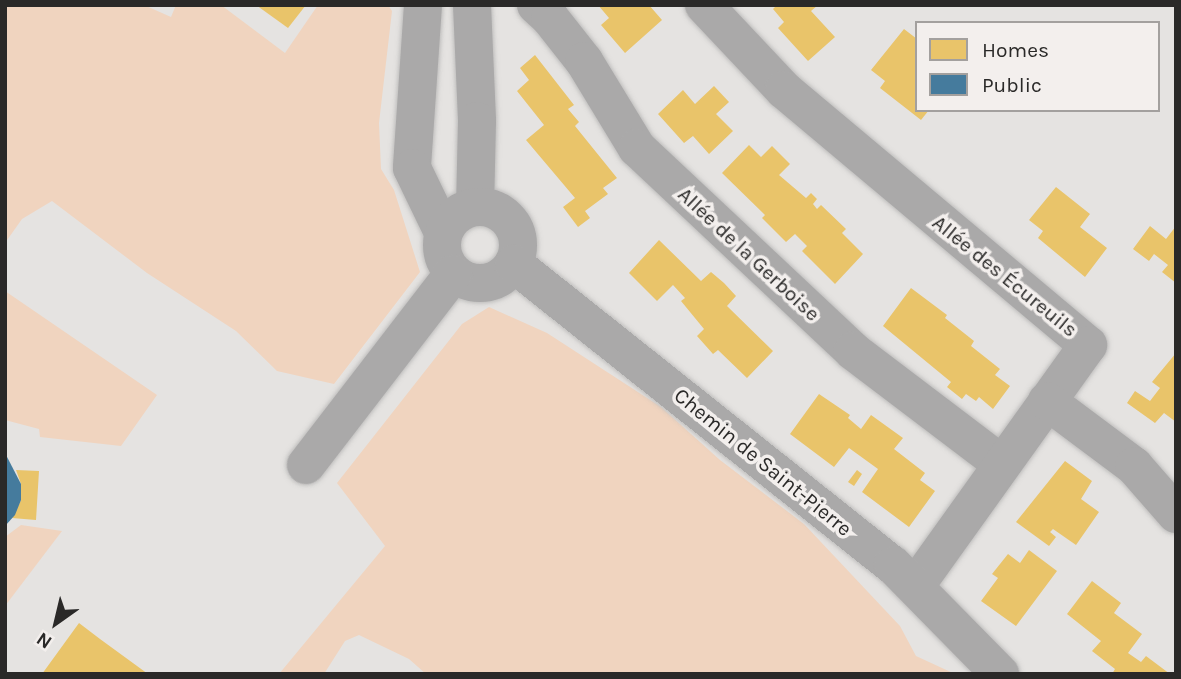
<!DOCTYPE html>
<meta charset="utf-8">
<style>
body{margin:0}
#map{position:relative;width:1181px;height:679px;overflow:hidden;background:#e5e3e1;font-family:Karla,sans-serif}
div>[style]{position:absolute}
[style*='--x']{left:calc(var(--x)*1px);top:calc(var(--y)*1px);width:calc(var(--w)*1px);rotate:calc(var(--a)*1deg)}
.green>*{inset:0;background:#f0d4bf}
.homes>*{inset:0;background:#e9c46a}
.public>*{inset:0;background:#457b9d}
.roads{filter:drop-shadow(0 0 2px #bfbebd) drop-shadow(0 0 2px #bfbebd)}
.minor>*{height:38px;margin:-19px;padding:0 19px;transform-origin:19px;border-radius:19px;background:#aaa9a9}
.minor>.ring{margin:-19px;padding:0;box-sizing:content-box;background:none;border:38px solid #aaa9a9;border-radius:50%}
span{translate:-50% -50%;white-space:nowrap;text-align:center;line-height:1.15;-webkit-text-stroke:7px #f3efed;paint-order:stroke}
.street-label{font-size:21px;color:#2a2928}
.frame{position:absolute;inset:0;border:7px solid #2a2928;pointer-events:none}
.legend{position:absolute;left:915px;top:21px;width:245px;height:91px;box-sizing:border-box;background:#f3efed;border:2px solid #a3a09e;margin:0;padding:9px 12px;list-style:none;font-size:21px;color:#2a2928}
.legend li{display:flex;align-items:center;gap:14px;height:35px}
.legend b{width:35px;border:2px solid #a3a09e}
.north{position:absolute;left:21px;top:588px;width:70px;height:70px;-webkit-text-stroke:5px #f3efed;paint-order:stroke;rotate:214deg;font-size:19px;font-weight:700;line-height:28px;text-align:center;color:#2a2928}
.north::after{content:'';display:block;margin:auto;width:24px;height:32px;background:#2a2928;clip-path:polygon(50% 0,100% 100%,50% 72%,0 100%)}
</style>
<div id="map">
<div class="green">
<i style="clip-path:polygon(5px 5px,144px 5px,171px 17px,176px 5px,221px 5px,285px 53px,318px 5px,388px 5px,392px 11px,379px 123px,381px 169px,394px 190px,420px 272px,334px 384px,277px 371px,236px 331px,147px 273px,52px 201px,22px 219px,5px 243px)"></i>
<i style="clip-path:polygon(5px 291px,157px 395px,121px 446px,40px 437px,39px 429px,5px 420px)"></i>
<i style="clip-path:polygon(489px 307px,547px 333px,661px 407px,720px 460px,804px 524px,900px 626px,916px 656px,955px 674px,426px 674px,409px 659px,359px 635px,345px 641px,324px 674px,279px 674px,385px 546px,337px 483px,462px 324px)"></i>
<i style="clip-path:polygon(21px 525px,62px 531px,5px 606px,5px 537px)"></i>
</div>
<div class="homes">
<i style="clip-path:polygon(256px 5px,306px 5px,288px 28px)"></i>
<i style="clip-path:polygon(598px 5px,649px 5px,662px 20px,625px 53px,601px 25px,609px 18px)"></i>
<i style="clip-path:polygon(777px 5px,818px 5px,811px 11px,835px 37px,808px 61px,778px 28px,784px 22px,773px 9px)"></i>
<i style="clip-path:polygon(904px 29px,917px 39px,917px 110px,929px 110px,921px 120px,880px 88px,885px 81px,871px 70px)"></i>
<i style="clip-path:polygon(535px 55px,574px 105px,568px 109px,579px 122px,575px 126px,617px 178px,603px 188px,608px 194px,585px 211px,590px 218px,578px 227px,563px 207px,575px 198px,526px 140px,544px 125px,517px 91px,529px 80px,520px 68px)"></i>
<i style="clip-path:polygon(714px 86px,729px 102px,716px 114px,733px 131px,709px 154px,693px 136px,684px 143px,658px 114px,683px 90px,695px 104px)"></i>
<i style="clip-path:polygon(749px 145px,761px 157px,772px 146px,790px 164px,779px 175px,806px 198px,811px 193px,817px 199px,813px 204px,817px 209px,821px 205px,846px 229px,842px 233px,863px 254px,835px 284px,802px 251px,807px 246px,795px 234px,786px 242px,762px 218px,765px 215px,722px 173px)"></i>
<i style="clip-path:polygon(1056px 187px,1090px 214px,1080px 227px,1107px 248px,1085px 277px,1038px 238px,1043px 231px,1029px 220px)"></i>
<i style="clip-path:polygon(1150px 226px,1166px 239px,1176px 226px,1176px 283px,1162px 272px,1168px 265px,1154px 254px,1149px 261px,1133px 249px)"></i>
<i style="clip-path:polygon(659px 240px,701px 281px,711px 272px,724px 283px,736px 296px,727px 306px,773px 351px,747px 378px,718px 350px,713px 354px,697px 336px,704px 329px,681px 301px,685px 298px,673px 285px,657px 301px,629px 273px)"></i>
<i style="clip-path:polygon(911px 288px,947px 315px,945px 318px,974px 341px,971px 346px,1000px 369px,995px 375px,1010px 386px,993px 409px,979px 397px,976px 401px,966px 394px,962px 399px,947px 387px,951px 382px,883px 326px)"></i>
<i style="clip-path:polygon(1176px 353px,1176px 422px,1164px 413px,1155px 423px,1127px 403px,1135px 391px,1150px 401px,1160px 388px,1152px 382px)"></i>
<i style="clip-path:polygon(819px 394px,850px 415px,848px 418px,861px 429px,871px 415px,903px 438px,894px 449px,925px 473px,920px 480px,935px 491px,909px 527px,862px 492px,878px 469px,849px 448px,834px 467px,790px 434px)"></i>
<i style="clip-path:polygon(1065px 461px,1092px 481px,1081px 499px,1099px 512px,1076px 545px,1053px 529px,1050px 532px,1056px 537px,1049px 546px,1016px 522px)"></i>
<i style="clip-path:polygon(16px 470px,39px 471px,36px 520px,12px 518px,21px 500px,21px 484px)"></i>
<i style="clip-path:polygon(857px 470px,862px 474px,854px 486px,848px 482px)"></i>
<i style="clip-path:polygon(1029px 550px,1057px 571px,1016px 626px,981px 601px,998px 578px,992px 574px,1008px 554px,1020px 563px)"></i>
<i style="clip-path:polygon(1092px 581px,1121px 603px,1114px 613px,1142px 634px,1128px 653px,1141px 662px,1146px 656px,1170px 674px,1112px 674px,1115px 669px,1092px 651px,1101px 641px,1067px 614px)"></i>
<i style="clip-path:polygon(79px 623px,100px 639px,148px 674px,42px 674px)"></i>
</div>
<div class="public">
<i style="clip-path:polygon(5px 453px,21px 484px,21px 500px,15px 515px,5px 526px)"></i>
</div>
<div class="roads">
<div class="minor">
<i style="--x:423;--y:5;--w:163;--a:93.9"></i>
<i style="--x:412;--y:168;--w:71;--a:64.2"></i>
<i style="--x:472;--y:5;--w:116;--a:87.5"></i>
<i style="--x:477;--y:121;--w:85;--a:91.3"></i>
<i style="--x:536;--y:5;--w:19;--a:43"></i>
<i style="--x:550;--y:18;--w:55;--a:51.7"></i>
<i style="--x:584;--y:61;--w:102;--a:58.7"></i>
<i style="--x:637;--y:148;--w:296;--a:43.2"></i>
<i style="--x:853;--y:351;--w:187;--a:37.2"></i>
<i style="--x:704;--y:5;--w:117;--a:46.7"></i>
<i style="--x:784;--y:90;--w:397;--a:40"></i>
<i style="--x:1088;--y:345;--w:297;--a:125.6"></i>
<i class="ring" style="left:442px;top:207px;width:38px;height:38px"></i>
<i style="--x:514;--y:264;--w:484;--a:38.5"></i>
<i style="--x:893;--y:565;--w:153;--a:45.5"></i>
<i style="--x:1047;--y:401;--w:109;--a:36.8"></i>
<i style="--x:1134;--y:466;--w:64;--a:48.8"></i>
<i style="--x:306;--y:465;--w:241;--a:-52.4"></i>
</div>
</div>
<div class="street-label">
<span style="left:749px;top:254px;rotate:43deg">Allée de la Gerboise</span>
<span style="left:1005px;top:276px;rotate:39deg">Allée des Écureuils</span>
<span style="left:763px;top:462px;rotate:39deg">Chemin de Saint-Pierre</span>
</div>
<div class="frame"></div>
<ul class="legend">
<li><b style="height:19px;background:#e9c46a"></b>Homes</li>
<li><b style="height:19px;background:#457b9d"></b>Public</li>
</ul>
<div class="north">N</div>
</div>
